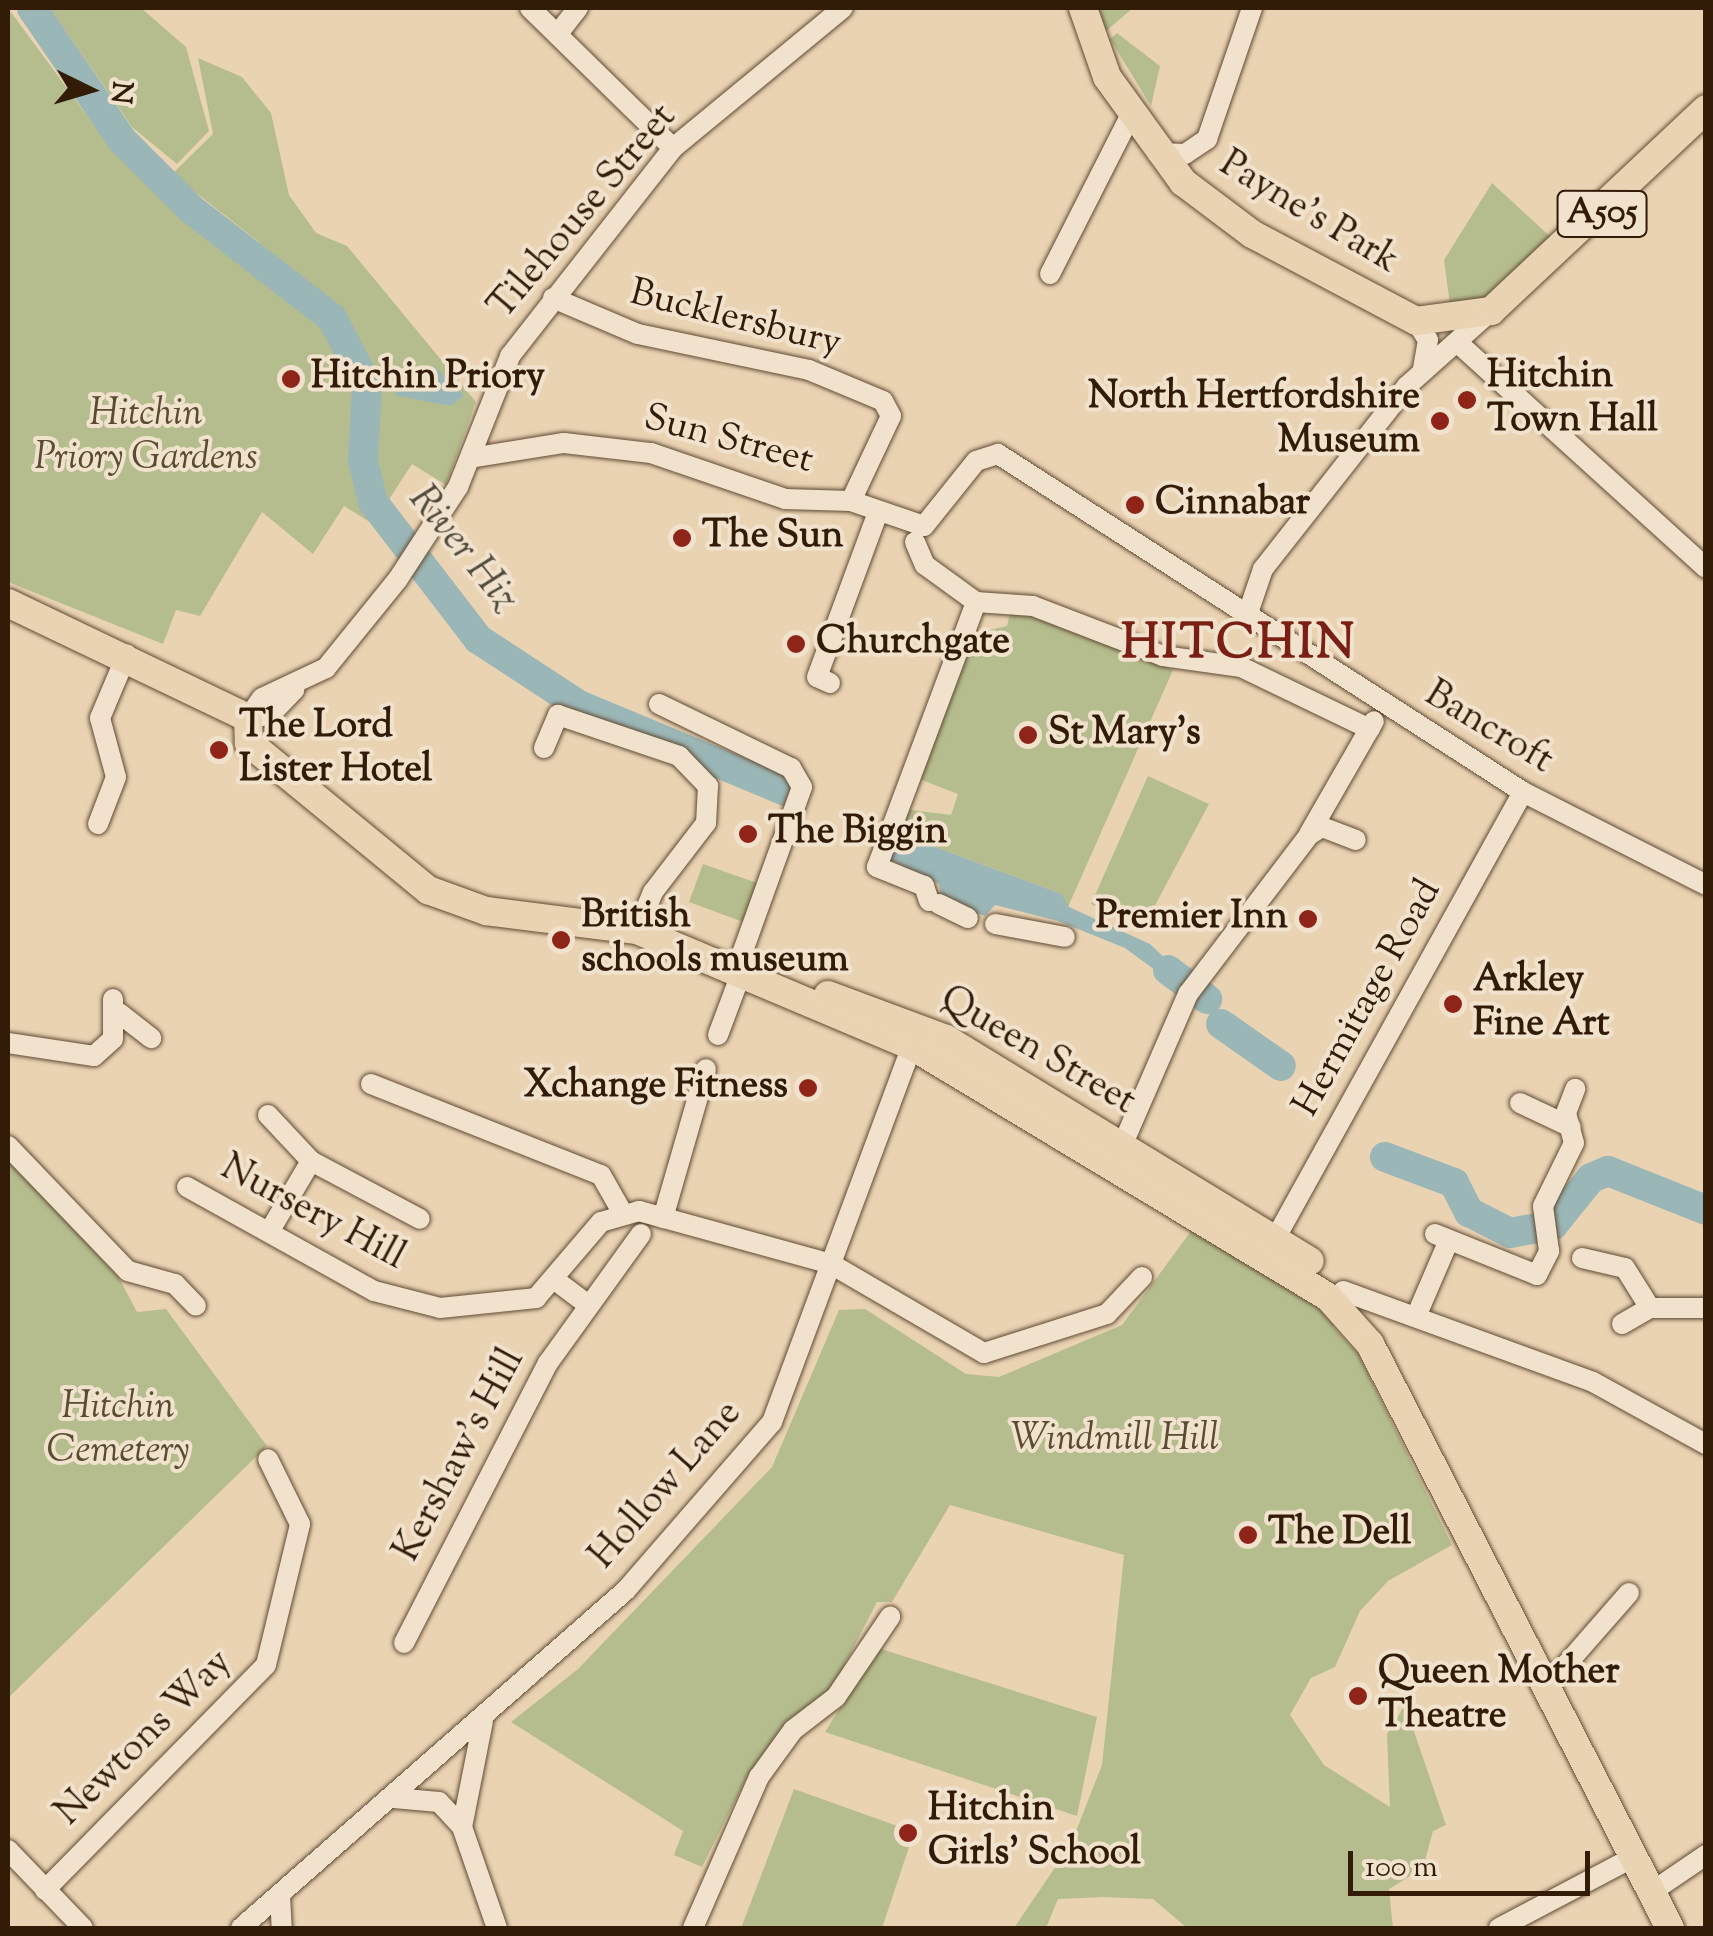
<!DOCTYPE html>
<style>
body{margin:0}
#map{position:relative;width:1713px;height:1936px;overflow:hidden;background:#ead3b3;font-family:"Sorts Mill Goudy",serif}
div>[style]{position:absolute}
[style*='--x']{left:calc(var(--x)*1px);top:calc(var(--y)*1px);width:calc(var(--w)*1px);rotate:calc(var(--a)*1deg)}
.green>*{inset:0;background:#b5bd8e}
.water>*{inset:0;background:#9bb6b6}
.river>*{height:30px;margin:-15px;padding:0 15px;transform-origin:15px;border-radius:15px;background:#9bb6b6}
.roads{filter:drop-shadow(0 0 2px #604a33) drop-shadow(0 0 2px #604a33)}
.minor>*{height:20px;margin:-10px;padding:0 10px;transform-origin:10px;border-radius:10px;background:#f1e2ce}
.major>*{height:28px;margin:-14px;padding:0 14px;transform-origin:14px;border-radius:14px;background:#ead3b3}
.dots>*{width:28px;height:28px;translate:-50% -50%;box-sizing:border-box;border:5px solid #f1e2ce;border-radius:50%}
span{translate:-50% -50%;white-space:nowrap;text-align:center;line-height:1.15;-webkit-text-stroke:8px #f1e2ce;paint-order:stroke}
.shield-label span{padding:2px 8px;background:#f1e2ce;border:2px solid;border-radius:8px;-webkit-text-stroke-width:0}
.shield-label{font-size:35px;color:#321c08;font-weight:700}
.street-label{font-size:38px;color:#321c08}
.poi-label{font-size:38px;color:#321c08;font-weight:700}
.left{translate:0 -50%;text-align:left}
.right{translate:-100% -50%;text-align:right}
.park-label{font-size:38px;color:#594c30;font-style:italic}
.water-label{font-size:40px;color:#524a3c;font-style:italic}
.district-label{font-size:48px;color:#7a1f14;font-weight:700;letter-spacing:2.5px}
.frame{position:absolute;inset:0;border:10px solid #321c08;pointer-events:none}
.north{position:absolute;left:40px;top:40px;width:100px;height:100px;-webkit-text-stroke:8px #f1e2ce;paint-order:stroke;rotate:95deg;font-size:28px;font-weight:700;line-height:40px;text-align:center;color:#321c08}
.north::after{content:'';display:block;margin:auto;width:35px;height:45px;background:#321c08;clip-path:polygon(50% 0,100% 100%,50% 72%,0 100%)}
.scale{position:absolute;left:1348px;top:1851px;width:242px;height:45px;box-sizing:border-box;border:5px solid #321c08;border-top:0;padding-left:12px;font-size:30px;line-height:35px;white-space:nowrap;color:#321c08;-webkit-text-stroke:8px #f1e2ce;paint-order:stroke}
</style>
<div id="map">
<div class="green">
<i style="clip-path:polygon(8px 8px,111px 148px,249px 258px,260px 243px,172px 174px,213px 134px,198px 58px,242px 77px,271px 113px,289px 195px,316px 233px,347px 246px,476px 402px,446px 485px,412px 464px,373px 524px,344px 506px,313px 554px,262px 512px,200px 616px,176px 610px,163px 644px,8px 582px)"></i>
<i style="clip-path:polygon(50px 8px,141px 8px,186px 47px,209px 131px,177px 164px,132px 127px)"></i>
<i style="clip-path:polygon(1099px 8px,1133px 8px,1106px 31px)"></i>
<i style="clip-path:polygon(1117px 33px,1160px 66px,1151px 106px,1110px 39px)"></i>
<i style="clip-path:polygon(1492px 183px,1553px 239px,1496px 299px,1451px 313px,1444px 260px)"></i>
<i style="clip-path:polygon(1037px 611px,1173px 670px,1068px 907px,1062px 894px,895px 832px,904px 809px,951px 815px,958px 794px,914px 777px,972px 634px,1007px 626px,1010px 613px)"></i>
<i style="clip-path:polygon(1148px 776px,1209px 804px,1143px 928px,1091px 904px)"></i>
<i style="clip-path:polygon(703px 864px,760px 884px,746px 923px,689px 902px)"></i>
<i style="clip-path:polygon(8px 1159px,119px 1278px,137px 1312px,166px 1309px,267px 1446px,8px 1698px)"></i>
<i style="clip-path:polygon(1194px 1227px,1340px 1316px,1333px 1327px,1358px 1354px,1452px 1545px,1388px 1581px,1360px 1611px,1335px 1667px,1311px 1678px,1290px 1715px,1324px 1765px,1390px 1807px,1387px 1734px,1405px 1705px,1446px 1825px,1433px 1831px,1423px 1868px,1389px 1889px,1393px 1928px,1187px 1928px,1153px 1899px,1103px 1897px,1058px 1899px,1046px 1928px,1014px 1928px,1071px 1844px,1102px 1765px,1124px 1555px,950px 1505px,892px 1602px,877px 1602px,833px 1687px,749px 1773px,702px 1867px,674px 1855px,683px 1831px,511px 1722px,578px 1669px,772px 1467px,839px 1310px,865px 1309px,966px 1374px,999px 1377px,1122px 1325px)"></i>
<i style="clip-path:polygon(878px 1648px,1097px 1717px,1077px 1816px,825px 1732px)"></i>
<i style="clip-path:polygon(794px 1789px,914px 1832px,882px 1928px,741px 1928px)"></i>
</div>
<div class="water">
<i style="clip-path:polygon(434px 366px,464px 395px,451px 406px,393px 395px)"></i>
<i style="clip-path:polygon(895px 832px,1062px 894px,1069px 907px,1150px 944px,1186px 978px,1174px 984px,1125px 948px,1058px 921px,995px 905px,985px 916px,942px 901px,939px 884px,887px 858px)"></i>
</div>
<div class="river">
<i style="--x:32;--y:8;--w:160;--a:55.7"></i>
<i style="--x:122;--y:140;--w:98;--a:45"></i>
<i style="--x:191;--y:209;--w:178;--a:37.7"></i>
<i style="--x:332;--y:318;--w:76;--a:62.4"></i>
<i style="--x:367;--y:385;--w:76;--a:93"></i>
<i style="--x:363;--y:461;--w:42;--a:76.3"></i>
<i style="--x:373;--y:502;--w:173;--a:52.5"></i>
<i style="--x:478;--y:639;--w:121;--a:33.2"></i>
<i style="--x:579;--y:705;--w:224;--a:22.6"></i>
<i style="--x:1168;--y:970;--w:49;--a:36.6"></i>
<i style="--x:1221;--y:1024;--w:73;--a:35"></i>
<i style="--x:1385;--y:1157;--w:74;--a:20.6"></i>
<i style="--x:1454;--y:1183;--w:33;--a:63"></i>
<i style="--x:1469;--y:1212;--w:46;--a:27.1"></i>
<i style="--x:1510;--y:1233;--w:44;--a:-10.5"></i>
<i style="--x:1553;--y:1225;--w:60;--a:-51"></i>
<i style="--x:1591;--y:1178;--w:18;--a:-22"></i>
<i style="--x:1608;--y:1171;--w:105;--a:21.7"></i>
</div>
<div class="roads">
<div class="minor">
<i style="--x:530;--y:8;--w:200;--a:44.4"></i>
<i style="--x:560;--y:31;--w:29;--a:-52"></i>
<i style="--x:1157;--y:153;--w:28;--a:2"></i>
<i style="--x:1185;--y:154;--w:27;--a:-34"></i>
<i style="--x:1207;--y:139;--w:139;--a:-71"></i>
<i style="--x:1050;--y:274;--w:177;--a:-63.1"></i>
<i style="--x:553;--y:298;--w:92;--a:23"></i>
<i style="--x:638;--y:334;--w:175;--a:11.9"></i>
<i style="--x:809;--y:370;--w:80;--a:22.7"></i>
<i style="--x:883;--y:401;--w:17;--a:62"></i>
<i style="--x:891;--y:416;--w:94;--a:115.2"></i>
<i style="--x:1416;--y:321;--w:22;--a:58"></i>
<i style="--x:1428;--y:340;--w:28;--a:100"></i>
<i style="--x:1458;--y:343;--w:335;--a:42.2"></i>
<i style="--x:470;--y:458;--w:95;--a:-9.1"></i>
<i style="--x:564;--y:443;--w:88;--a:6.6"></i>
<i style="--x:651;--y:453;--w:142;--a:18.9"></i>
<i style="--x:785;--y:499;--w:66;--a:1.7"></i>
<i style="--x:851;--y:501;--w:77;--a:18.9"></i>
<i style="--x:924;--y:526;--w:83;--a:-51.3"></i>
<i style="--x:976;--y:461;--w:23;--a:-18"></i>
<i style="--x:998;--y:454;--w:624;--a:32.77"></i>
<i style="--x:1523;--y:792;--w:205;--a:26.9"></i>
<i style="--x:915;--y:542;--w:25;--a:67"></i>
<i style="--x:925;--y:565;--w:63;--a:36"></i>
<i style="--x:976;--y:602;--w:57;--a:4"></i>
<i style="--x:1033;--y:606;--w:139;--a:21"></i>
<i style="--x:1163;--y:656;--w:79;--a:8"></i>
<i style="--x:1241;--y:667;--w:143;--a:25.7"></i>
<i style="--x:1248;--y:613;--w:46;--a:-71.2"></i>
<i style="--x:1263;--y:569;--w:233;--a:-51.8"></i>
<i style="--x:1407;--y:386;--w:113;--a:-41.8"></i>
<i style="--x:830;--y:683;--w:14;--a:-155"></i>
<i style="--x:817;--y:677;--w:176;--a:-69.7"></i>
<i style="--x:659;--y:704;--w:147;--a:25.9"></i>
<i style="--x:791;--y:768;--w:22;--a:60"></i>
<i style="--x:802;--y:787;--w:192;--a:109.8"></i>
<i style="--x:248;--y:718;--w:24;--a:-55"></i>
<i style="--x:262;--y:698;--w:71;--a:-25.1"></i>
<i style="--x:326;--y:668;--w:114;--a:-51"></i>
<i style="--x:398;--y:579;--w:110;--a:-56.9"></i>
<i style="--x:458;--y:487;--w:141;--a:-68.3"></i>
<i style="--x:510;--y:356;--w:264;--a:-51.9"></i>
<i style="--x:673;--y:148;--w:220;--a:-39.5"></i>
<i style="--x:248;--y:718;--w:22;--a:-8"></i>
<i style="--x:270;--y:715;--w:35;--a:-46"></i>
<i style="--x:544;--y:748;--w:36;--a:-67"></i>
<i style="--x:558;--y:715;--w:128;--a:18.7"></i>
<i style="--x:679;--y:756;--w:42;--a:46"></i>
<i style="--x:708;--y:786;--w:37;--a:93"></i>
<i style="--x:706;--y:823;--w:87;--a:127.5"></i>
<i style="--x:653;--y:892;--w:41;--a:112.8"></i>
<i style="--x:98;--y:824;--w:50;--a:-69"></i>
<i style="--x:116;--y:777;--w:61;--a:-105.2"></i>
<i style="--x:100;--y:718;--w:69;--a:-67.1"></i>
<i style="--x:1309;--y:834;--w:130;--a:-60.1"></i>
<i style="--x:929;--y:901;--w:16;--a:-108"></i>
<i style="--x:924;--y:886;--w:51;--a:-158"></i>
<i style="--x:877;--y:867;--w:283;--a:-69.5"></i>
<i style="--x:939;--y:904;--w:32;--a:26"></i>
<i style="--x:995;--y:924;--w:71;--a:10.5"></i>
<i style="--x:119;--y:1013;--w:41;--a:38"></i>
<i style="--x:718;--y:1035;--w:68;--a:-69.4"></i>
<i style="--x:8;--y:1043;--w:87;--a:8.6"></i>
<i style="--x:94;--y:1056;--w:25;--a:-42"></i>
<i style="--x:113;--y:1039;--w:40;--a:-90"></i>
<i style="--x:371;--y:1084;--w:247;--a:21.6"></i>
<i style="--x:601;--y:1175;--w:43;--a:60.4"></i>
<i style="--x:1520;--y:1103;--w:56;--a:25.2"></i>
<i style="--x:268;--y:1115;--w:63;--a:46.9"></i>
<i style="--x:311;--y:1161;--w:82;--a:120.6"></i>
<i style="--x:8;--y:1146;--w:173;--a:46.2"></i>
<i style="--x:128;--y:1271;--w:49;--a:15.5"></i>
<i style="--x:175;--y:1284;--w:30;--a:46"></i>
<i style="--x:1118;--y:1155;--w:176;--a:-66.5"></i>
<i style="--x:1188;--y:994;--w:200;--a:-52.7"></i>
<i style="--x:1309;--y:835;--w:15;--a:-32"></i>
<i style="--x:1322;--y:827;--w:36;--a:21"></i>
<i style="--x:311;--y:1161;--w:123;--a:28"></i>
<i style="--x:187;--y:1187;--w:214;--a:29.1"></i>
<i style="--x:374;--y:1291;--w:68;--a:14.4"></i>
<i style="--x:440;--y:1308;--w:97;--a:-5.9"></i>
<i style="--x:536;--y:1298;--w:100;--a:-49.5"></i>
<i style="--x:601;--y:1222;--w:40;--a:-16"></i>
<i style="--x:639;--y:1211;--w:199;--a:15.4"></i>
<i style="--x:831;--y:1264;--w:177;--a:30.2"></i>
<i style="--x:984;--y:1353;--w:129;--a:-17.6"></i>
<i style="--x:1107;--y:1314;--w:51;--a:-46.6"></i>
<i style="--x:663;--y:1218;--w:155;--a:-73.9"></i>
<i style="--x:1435;--y:1234;--w:110;--a:21.9"></i>
<i style="--x:1537;--y:1275;--w:27;--a:-63"></i>
<i style="--x:1549;--y:1251;--w:45;--a:-97.6"></i>
<i style="--x:1543;--y:1206;--w:70;--a:-63.8"></i>
<i style="--x:1574;--y:1143;--w:31;--a:-105"></i>
<i style="--x:1566;--y:1113;--w:26;--a:-69"></i>
<i style="--x:1269;--y:1250;--w:524;--a:-60.99"></i>
<i style="--x:1582;--y:1258;--w:44;--a:13.1"></i>
<i style="--x:1625;--y:1268;--w:47;--a:58"></i>
<i style="--x:555;--y:1280;--w:40;--a:37"></i>
<i style="--x:1343;--y:1291;--w:266;--a:20"></i>
<i style="--x:1593;--y:1382;--w:129;--a:28.8"></i>
<i style="--x:1418;--y:1312;--w:78;--a:-66.7"></i>
<i style="--x:1622;--y:1324;--w:32;--a:-30"></i>
<i style="--x:1650;--y:1308;--w:56;--a:0"></i>
<i style="--x:404;--y:1643;--w:315;--a:-62.8"></i>
<i style="--x:548;--y:1363;--w:159;--a:-54.2"></i>
<i style="--x:1544;--y:1690;--w:129;--a:-48.8"></i>
<i style="--x:483;--y:1721;--w:108;--a:101.2"></i>
<i style="--x:462;--y:1827;--w:107;--a:70.9"></i>
<i style="--x:394;--y:1798;--w:45;--a:5.1"></i>
<i style="--x:439;--y:1802;--w:34;--a:47"></i>
<i style="--x:8;--y:1850;--w:108;--a:46.1"></i>
<i style="--x:45;--y:1890;--w:315;--a:-45.5"></i>
<i style="--x:266;--y:1665;--w:145;--a:-76.4"></i>
<i style="--x:300;--y:1524;--w:72;--a:-116.2"></i>
<i style="--x:1650;--y:1893;--w:68;--a:-34.2"></i>
<i style="--x:280;--y:1895;--w:33;--a:87"></i>
<i style="--x:241;--y:1928;--w:512;--a:-41.28"></i>
<i style="--x:626;--y:1590;--w:223;--a:-49"></i>
<i style="--x:772;--y:1422;--w:411;--a:-69.6"></i>
<i style="--x:693;--y:1928;--w:165;--a:-66.4"></i>
<i style="--x:759;--y:1777;--w:58;--a:-54.1"></i>
<i style="--x:793;--y:1730;--w:54;--a:-37.5"></i>
<i style="--x:836;--y:1697;--w:97;--a:-56"></i>
<i style="--x:1499;--y:1928;--w:150;--a:-27.8"></i>
</div>
<div class="major">
<i style="--x:1083;--y:8;--w:73;--a:70.8"></i>
<i style="--x:1107;--y:77;--w:130;--a:54.1"></i>
<i style="--x:1183;--y:182;--w:86;--a:37"></i>
<i style="--x:1252;--y:234;--w:186;--a:27.9"></i>
<i style="--x:1416;--y:321;--w:76;--a:-7.6"></i>
<i style="--x:1491;--y:311;--w:295;--a:-43.2"></i>
<i style="--x:8;--y:603;--w:266;--a:25.6"></i>
<i style="--x:248;--y:718;--w:25;--a:88"></i>
<i style="--x:249;--y:743;--w:232;--a:39.4"></i>
<i style="--x:428;--y:890;--w:62;--a:19.9"></i>
<i style="--x:486;--y:911;--w:152;--a:7.2"></i>
<i style="--x:637;--y:930;--w:298;--a:22.9"></i>
<i style="--x:912;--y:1046;--w:487;--a:31.1"></i>
<i style="--x:1329;--y:1298;--w:62;--a:48.3"></i>
<i style="--x:1370;--y:1344;--w:657;--a:62.81"></i>
<i style="--x:828;--y:995;--w:126;--a:20.4"></i>
<i style="--x:946;--y:1039;--w:426;--a:31.4"></i>
</div>
</div>
<div class="dots">
<i style="left:291px;top:379px;background:#8f2418"></i>
<i style="left:1467px;top:400px;background:#8f2418"></i>
<i style="left:1440px;top:421px;background:#8f2418"></i>
<i style="left:1135px;top:505px;background:#8f2418"></i>
<i style="left:682px;top:538px;background:#8f2418"></i>
<i style="left:796px;top:644px;background:#8f2418"></i>
<i style="left:1028px;top:735px;background:#8f2418"></i>
<i style="left:219px;top:750px;background:#8f2418"></i>
<i style="left:748px;top:834px;background:#8f2418"></i>
<i style="left:1308px;top:919px;background:#8f2418"></i>
<i style="left:561px;top:940px;background:#8f2418"></i>
<i style="left:1453px;top:1004px;background:#8f2418"></i>
<i style="left:808px;top:1088px;background:#8f2418"></i>
<i style="left:1248px;top:1535px;background:#8f2418"></i>
<i style="left:1358px;top:1696px;background:#8f2418"></i>
<i style="left:908px;top:1833px;background:#8f2418"></i>
</div>
<div class="shield-label">
<span style="left:1602px;top:214px">A505</span>
</div>
<div class="street-label">
<span style="left:584px;top:213px;rotate:-50deg">Tilehouse Street</span>
<span style="left:1308px;top:214px;rotate:31deg">Payne's Park</span>
<span style="left:735px;top:320px;rotate:14deg">Bucklersbury</span>
<span style="left:728px;top:441px;rotate:15deg">Sun Street</span>
<span style="left:1488px;top:729px;rotate:31deg">Bancroft</span>
<span style="left:1369px;top:999px;rotate:-61deg">Hermitage Road</span>
<span style="left:1037px;top:1052px;rotate:30deg">Queen Street</span>
<span style="left:312px;top:1214px;rotate:28deg">Nursery Hill</span>
<span style="left:461px;top:1456px;rotate:-62deg">Kershaw's Hill</span>
<span style="left:667px;top:1486px;rotate:-49deg">Hollow Lane</span>
<span style="left:145px;top:1739px;rotate:-45deg">Newtons Way</span>
</div>
<div class="poi-label">
<span class="left" style="left:1487px;top:400px">Hitchin<br>Town Hall</span>
<span class="left" style="left:311px;top:379px">Hitchin Priory</span>
<span class="right" style="left:1420px;top:421px">North Hertfordshire<br>Museum</span>
<span class="left" style="left:1155px;top:505px">Cinnabar</span>
<span class="left" style="left:702px;top:538px">The Sun</span>
<span class="left" style="left:816px;top:644px">Churchgate</span>
<span class="left" style="left:239px;top:750px">The Lord<br>Lister Hotel</span>
<span class="left" style="left:1048px;top:735px">St Mary's</span>
<span class="left" style="left:768px;top:834px">The Biggin</span>
<span class="left" style="left:581px;top:940px">British<br>schools museum</span>
<span class="right" style="left:1288px;top:919px">Premier Inn</span>
<span class="left" style="left:1473px;top:1004px">Arkley<br>Fine Art</span>
<span class="right" style="left:788px;top:1088px">Xchange Fitness</span>
<span class="left" style="left:1268px;top:1535px">The Dell</span>
<span class="left" style="left:1378px;top:1696px">Queen Mother<br>Theatre</span>
<span class="left" style="left:928px;top:1833px">Hitchin<br>Girls' School</span>
</div>
<div class="park-label">
<span style="left:146px;top:438px">Hitchin<br>Priory Gardens</span>
<span style="left:118px;top:1431px">Hitchin<br>Cemetery</span>
<span style="left:1115px;top:1441px">Windmill Hill</span>
</div>
<div class="water-label">
<span style="left:462px;top:550px;rotate:51deg">River Hiz</span>
</div>
<div class="district-label">
<span style="left:1239px;top:646px">HITCHIN</span>
</div>
<div class="frame"></div>
<div class="north">N</div>
<div class="scale">100 m</div>
</div>
